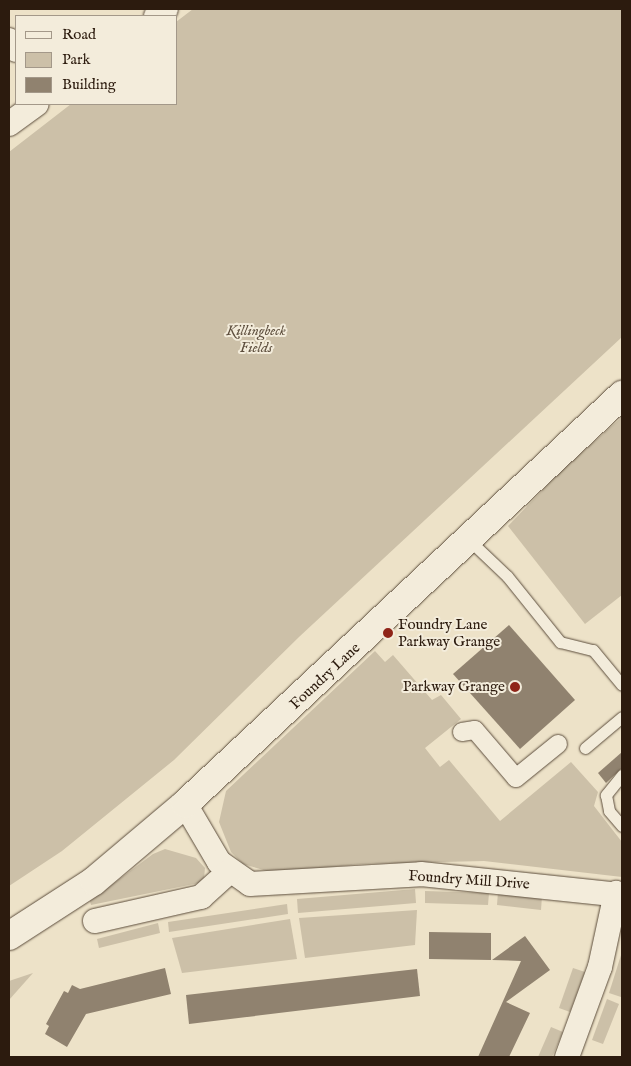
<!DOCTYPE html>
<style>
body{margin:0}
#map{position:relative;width:631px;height:1066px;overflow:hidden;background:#ede2c8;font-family:"IM FELL English",serif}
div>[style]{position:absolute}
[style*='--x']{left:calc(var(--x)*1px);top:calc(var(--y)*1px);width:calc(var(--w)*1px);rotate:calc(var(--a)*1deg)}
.green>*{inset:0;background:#ccc0a8}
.building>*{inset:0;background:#90826f}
.roads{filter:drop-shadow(0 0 1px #5c4d3c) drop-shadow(0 0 1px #5c4d3c)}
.service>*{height:11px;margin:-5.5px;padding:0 5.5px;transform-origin:5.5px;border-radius:5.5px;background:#f3ecdb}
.pedestrian>*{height:18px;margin:-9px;padding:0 9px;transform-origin:9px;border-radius:9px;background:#f3ecdb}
.minor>*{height:24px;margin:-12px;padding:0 12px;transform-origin:12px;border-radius:12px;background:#f3ecdb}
.tertiary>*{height:28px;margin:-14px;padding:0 14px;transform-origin:14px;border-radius:14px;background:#f3ecdb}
.dots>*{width:14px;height:14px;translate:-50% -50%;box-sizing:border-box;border:2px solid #f3ecdb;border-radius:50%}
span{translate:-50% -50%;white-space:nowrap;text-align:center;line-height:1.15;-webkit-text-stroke:4px #f3ecdb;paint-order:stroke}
.park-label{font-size:15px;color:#5c4d3c;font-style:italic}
.poi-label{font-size:15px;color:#2c1b0e}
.left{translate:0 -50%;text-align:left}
.right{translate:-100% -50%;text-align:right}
.street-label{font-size:15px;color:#2c1b0e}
.frame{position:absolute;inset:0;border:10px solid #2c1b0e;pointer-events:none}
.legend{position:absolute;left:15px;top:15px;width:162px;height:90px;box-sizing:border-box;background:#f3ecdb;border:1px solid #a39889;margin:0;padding:6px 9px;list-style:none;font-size:15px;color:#2c1b0e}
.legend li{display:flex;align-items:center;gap:10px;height:25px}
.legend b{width:25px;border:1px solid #a39889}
</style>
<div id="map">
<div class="green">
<i style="clip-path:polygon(193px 9px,622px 9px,622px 337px,299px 637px,174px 760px,62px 851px,9px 886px,9px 152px,71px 104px,176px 104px,176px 22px)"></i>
<i style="clip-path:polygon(622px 417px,622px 595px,585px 624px,508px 526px,561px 471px)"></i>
<i style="clip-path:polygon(375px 651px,385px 662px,393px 655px,432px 700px,441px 695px,461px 719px,425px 748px,440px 767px,449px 760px,500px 821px,571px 762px,598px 792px,594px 806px,622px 842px,622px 877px,484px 861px,361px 864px,274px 873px,243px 864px,231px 852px,219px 822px,226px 791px)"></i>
<i style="clip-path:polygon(165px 849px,196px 858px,205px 868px,204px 878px,199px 883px,91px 905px,90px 901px,153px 854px)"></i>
<i style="clip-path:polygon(415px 889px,416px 903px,298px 913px,297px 899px)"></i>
<i style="clip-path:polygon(425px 891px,489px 893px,488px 905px,425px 903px)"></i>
<i style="clip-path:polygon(498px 892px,542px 896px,541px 910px,497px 905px)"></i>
<i style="clip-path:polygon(287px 904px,288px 914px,169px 932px,168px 922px)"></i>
<i style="clip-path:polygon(417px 910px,415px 945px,305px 958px,299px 918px)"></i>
<i style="clip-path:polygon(290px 919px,297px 959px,182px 973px,172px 938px)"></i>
<i style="clip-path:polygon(158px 923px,160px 933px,99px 948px,97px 939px)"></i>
<i style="clip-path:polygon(622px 952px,622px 993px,621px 997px,609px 993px)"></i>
<i style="clip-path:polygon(573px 968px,585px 972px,570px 1012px,559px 1008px)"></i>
<i style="clip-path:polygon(33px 973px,9px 1000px,9px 981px)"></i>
<i style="clip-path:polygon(607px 999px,619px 1004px,603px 1044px,592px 1040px)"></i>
<i style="clip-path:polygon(551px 1027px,563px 1032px,552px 1057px,538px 1057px)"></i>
</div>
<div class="building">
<i style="clip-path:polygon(509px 625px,575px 700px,520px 749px,453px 674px)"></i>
<i style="clip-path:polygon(622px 752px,622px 768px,606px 783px,598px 773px)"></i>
<i style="clip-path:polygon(429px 932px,491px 933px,491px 960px,429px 959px)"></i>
<i style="clip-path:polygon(525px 936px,550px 970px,506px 1002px,530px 1013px,509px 1057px,478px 1057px,521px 961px,492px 960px)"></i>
<i style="clip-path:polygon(165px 968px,171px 994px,86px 1014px,67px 1047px,45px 1034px,49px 1026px,46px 1024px,64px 991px,68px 993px,72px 985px,80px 989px)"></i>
<i style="clip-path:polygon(417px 969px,420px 996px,189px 1024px,186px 995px)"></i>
</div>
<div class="roads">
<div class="service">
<i style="--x:468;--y:539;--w:54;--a:43.5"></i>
<i style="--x:507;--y:576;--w:85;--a:51.2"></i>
<i style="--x:560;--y:642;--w:34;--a:14"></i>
<i style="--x:593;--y:650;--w:45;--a:50.4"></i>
<i style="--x:585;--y:748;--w:48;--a:-40"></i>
<i style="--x:622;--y:775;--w:26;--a:129"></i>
<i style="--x:606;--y:795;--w:16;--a:79"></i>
<i style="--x:609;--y:811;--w:20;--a:49"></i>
</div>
<div class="pedestrian">
<i style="--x:462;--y:732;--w:13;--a:-9"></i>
<i style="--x:475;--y:730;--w:63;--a:49.5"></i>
<i style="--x:516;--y:778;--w:54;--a:-39"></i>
</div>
<div class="minor">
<i style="--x:156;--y:16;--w:12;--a:-35"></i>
<i style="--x:9;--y:40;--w:12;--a:55"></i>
<i style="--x:9;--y:124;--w:34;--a:-36"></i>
<i style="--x:185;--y:804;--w:67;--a:59.6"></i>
<i style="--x:219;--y:862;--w:38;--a:35"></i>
<i style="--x:250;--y:884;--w:171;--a:-3.3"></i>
<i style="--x:421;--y:874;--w:202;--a:6"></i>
<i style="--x:95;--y:921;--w:109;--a:-12.8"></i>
<i style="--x:201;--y:897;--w:39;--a:-42"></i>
<i style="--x:567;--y:1057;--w:96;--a:-69.9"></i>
<i style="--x:600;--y:967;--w:76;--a:-77.8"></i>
</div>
<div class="tertiary">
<i style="--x:9;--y:936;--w:101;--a:-32.9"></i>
<i style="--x:94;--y:881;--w:119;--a:-40.2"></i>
<i style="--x:185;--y:804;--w:599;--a:-43.1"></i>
</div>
</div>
<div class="dots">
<i style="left:388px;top:633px;background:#8f2418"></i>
<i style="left:515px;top:687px;background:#8f2418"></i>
</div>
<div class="park-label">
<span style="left:256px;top:339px">Killingbeck<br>Fields</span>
</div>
<div class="poi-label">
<span class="left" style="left:398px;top:633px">Foundry Lane<br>Parkway Grange</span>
<span class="right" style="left:505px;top:687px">Parkway Grange</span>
</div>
<div class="street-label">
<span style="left:325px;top:676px;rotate:-43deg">Foundry Lane</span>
<span style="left:469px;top:880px;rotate:4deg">Foundry Mill Drive</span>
</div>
<div class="frame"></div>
<ul class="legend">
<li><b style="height:6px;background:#f3ecdb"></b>Road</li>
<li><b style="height:14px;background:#ccc0a8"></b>Park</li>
<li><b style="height:14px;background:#90826f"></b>Building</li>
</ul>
</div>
